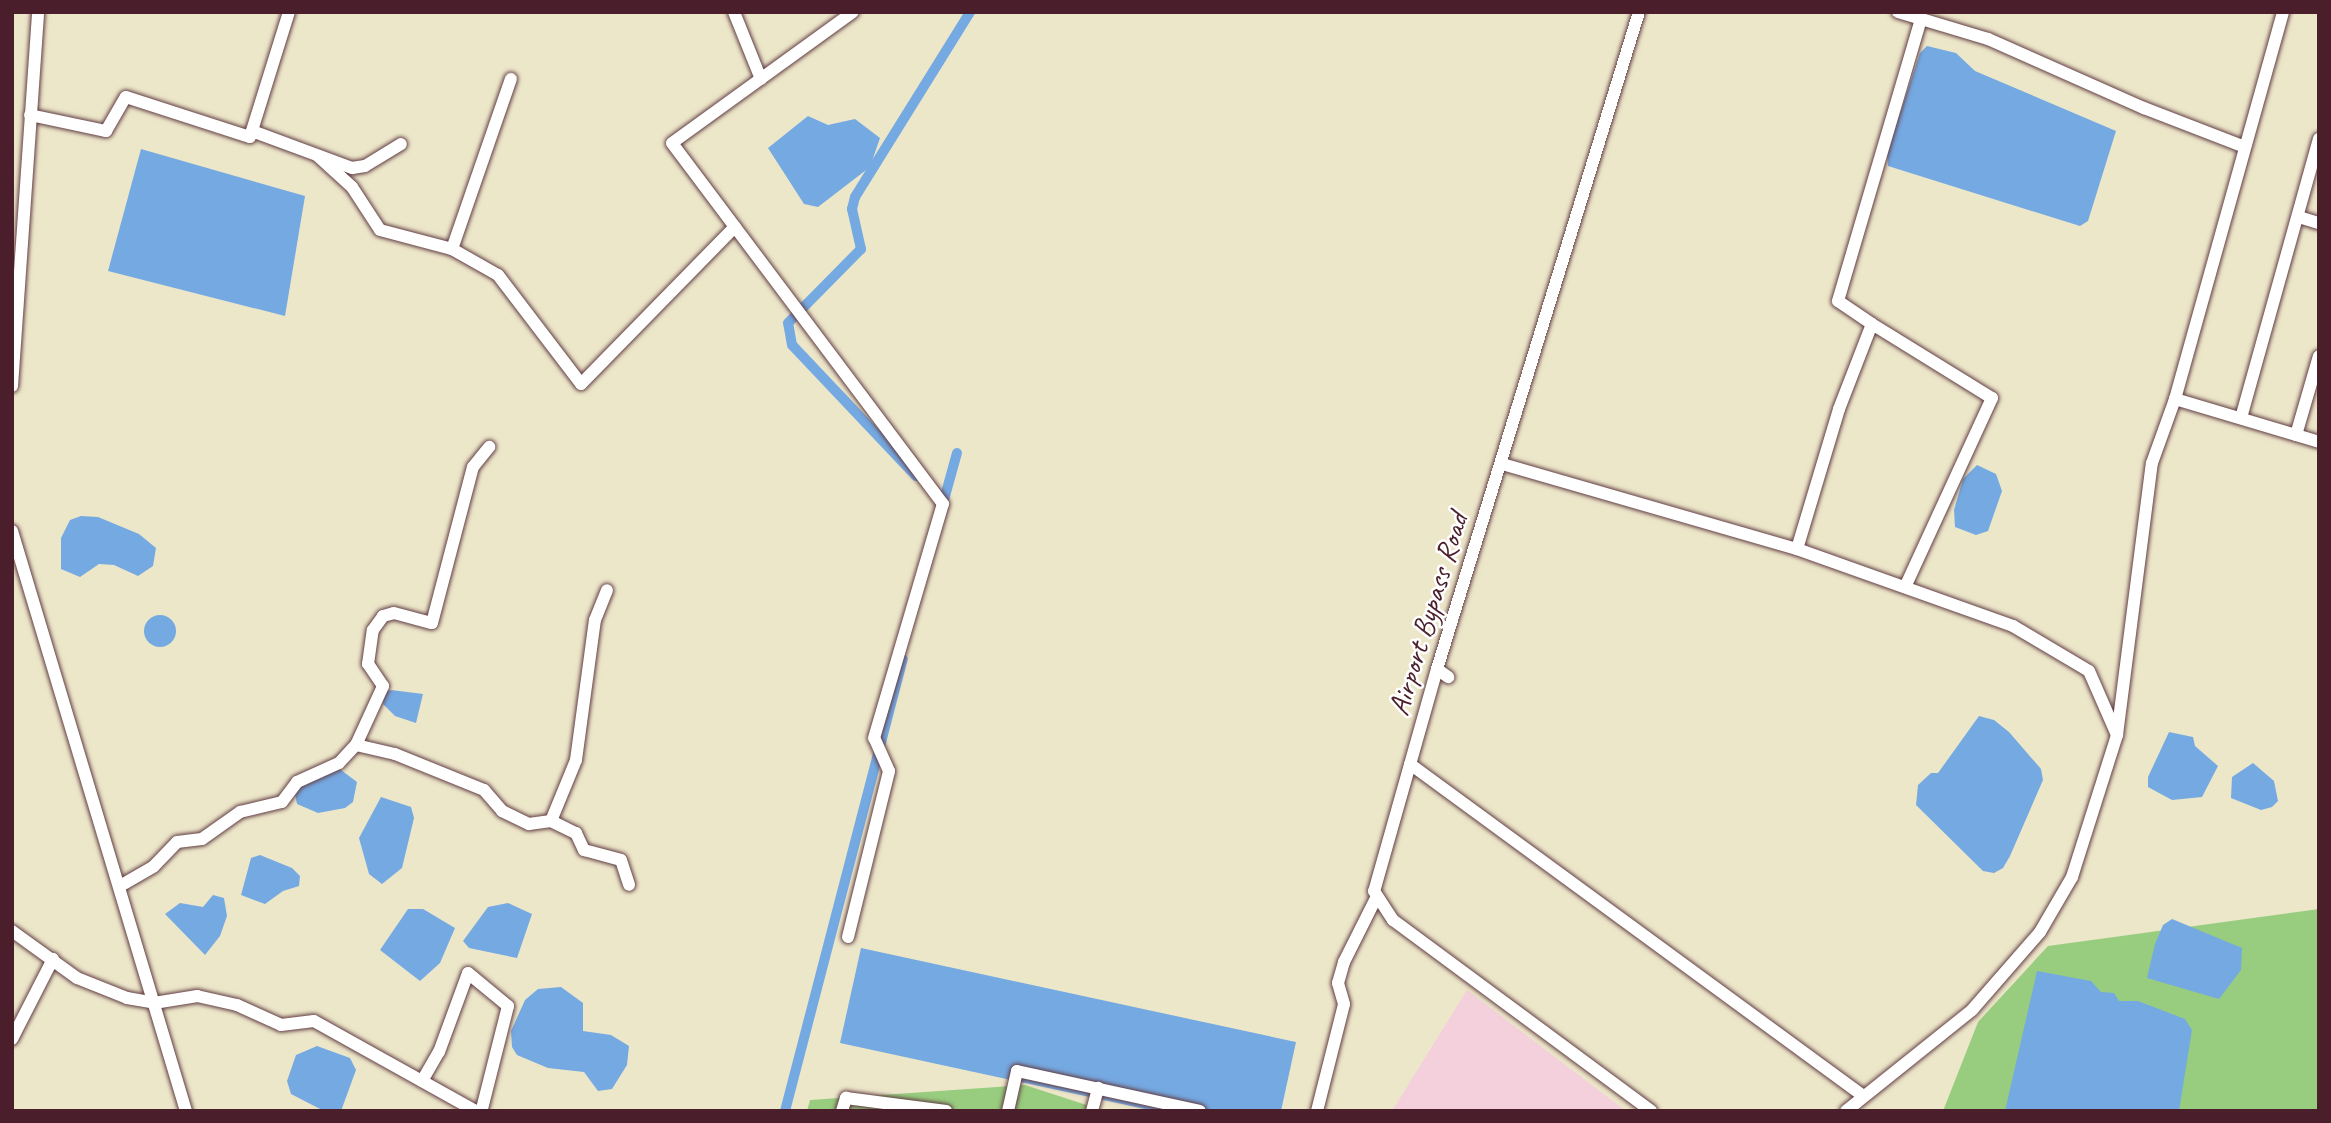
<!DOCTYPE html>
<style>
body{margin:0}
#map{position:relative;width:2331px;height:1123px;overflow:hidden;background:#ede7ca;font-family:Caveat,sans-serif}
div>[style]{position:absolute}
[style*='--x']{left:calc(var(--x)*1px);top:calc(var(--y)*1px);width:calc(var(--w)*1px);rotate:calc(var(--a)*1deg)}
.built>*{inset:0;background:#f4cfdc}
.green>*{inset:0;background:#98cd7f}
.water>*{inset:0;background:#75a9e2}
.round{border-radius:50%}
.canal>*{height:10px;margin:-5px;padding:0 5px;transform-origin:5px;border-radius:5px;background:#75a9e2}
.roads{filter:drop-shadow(0 0 2px #623d43) drop-shadow(0 0 2px #623d43)}
.minor>*{height:12px;margin:-6px;padding:0 6px;transform-origin:6px;border-radius:6px;background:#fff}
span{translate:-50% -50%;white-space:nowrap;text-align:center;line-height:1.15;-webkit-text-stroke:5px #fff;paint-order:stroke}
.street-label{font-size:30px;color:#4a1f2b}
.frame{position:absolute;inset:0;border:14px solid #4a1f2b;pointer-events:none}
</style>
<div id="map">
<div class="built">
<i style="clip-path:polygon(1467px 990px,1626px 1111px,1392px 1111px)"></i>
</div>
<div class="green">
<i style="clip-path:polygon(2319px 909px,2319px 1111px,1943px 1111px,1978px 1022px,2048px 946px)"></i>
<i style="clip-path:polygon(1025px 1085px,1105px 1111px,807px 1111px,810px 1100px)"></i>
</div>
<div class="water">
<i style="clip-path:polygon(1927px 46px,1956px 53px,1975px 71px,2116px 131px,2088px 221px,2080px 226px,1888px 166px,1887px 153px,1920px 53px)"></i>
<i style="clip-path:polygon(808px 116px,828px 125px,855px 119px,880px 138px,870px 167px,818px 207px,804px 204px,768px 148px)"></i>
<i style="clip-path:polygon(141px 149px,305px 196px,285px 316px,108px 271px)"></i>
<i style="clip-path:polygon(1977px 465px,1996px 474px,2002px 491px,1988px 531px,1976px 535px,1955px 527px,1954px 510px,1963px 479px)"></i>
<i style="clip-path:polygon(81px 516px,98px 517px,139px 534px,156px 548px,153px 566px,138px 576px,114px 565px,99px 564px,80px 577px,61px 569px,61px 538px,70px 520px)"></i>
<i class="round" style="left:144px;top:615px;width:32px;height:32px"></i>
<i style="clip-path:polygon(391px 690px,423px 694px,416px 723px,395px 716px,383px 704px,384px 693px)"></i>
<i style="clip-path:polygon(1979px 716px,1994px 720px,2009px 732px,2041px 769px,2043px 780px,2010px 856px,2003px 868px,1994px 873px,1983px 871px,1916px 805px,1918px 785px,1931px 773px,1938px 773px)"></i>
<i style="clip-path:polygon(2169px 732px,2193px 737px,2195px 746px,2218px 766px,2202px 797px,2172px 800px,2148px 787px,2148px 777px)"></i>
<i style="clip-path:polygon(2253px 763px,2274px 781px,2278px 801px,2272px 807px,2261px 810px,2231px 798px,2232px 777px)"></i>
<i style="clip-path:polygon(337px 767px,357px 782px,353px 802px,345px 808px,318px 813px,297px 804px,295px 794px,301px 786px)"></i>
<i style="clip-path:polygon(381px 797px,411px 807px,414px 818px,402px 868px,382px 884px,369px 874px,359px 838px)"></i>
<i style="clip-path:polygon(260px 855px,292px 868px,300px 876px,299px 886px,283px 891px,265px 904px,241px 895px,251px 858px)"></i>
<i style="clip-path:polygon(213px 895px,224px 898px,227px 916px,220px 936px,205px 955px,165px 914px,180px 903px,203px 907px)"></i>
<i style="clip-path:polygon(508px 903px,532px 914px,517px 958px,469px 948px,463px 941px,488px 907px)"></i>
<i style="clip-path:polygon(408px 909px,423px 909px,455px 928px,440px 963px,420px 981px,380px 950px)"></i>
<i style="clip-path:polygon(2172px 919px,2242px 948px,2241px 970px,2219px 999px,2147px 978px,2155px 944px,2163px 925px)"></i>
<i style="clip-path:polygon(861px 948px,1296px 1042px,1281px 1111px,1154px 1111px,840px 1043px)"></i>
<i style="clip-path:polygon(2037px 971px,2091px 981px,2101px 992px,2114px 993px,2119px 1001px,2138px 1001px,2185px 1019px,2192px 1030px,2179px 1111px,2005px 1111px)"></i>
<i style="clip-path:polygon(561px 987px,583px 1003px,583px 1031px,611px 1035px,629px 1046px,627px 1065px,612px 1089px,598px 1091px,584px 1072px,548px 1068px,517px 1055px,512px 1047px,511px 1031px,525px 1000px,538px 989px)"></i>
<i style="clip-path:polygon(317px 1046px,350px 1058px,356px 1070px,341px 1111px,324px 1111px,291px 1094px,287px 1081px,296px 1055px)"></i>
</div>
<div class="canal">
<i style="--x:916;--y:476;--w:180;--a:-133.4"></i>
<i style="--x:792;--y:345;--w:22;--a:-100"></i>
<i style="--x:788;--y:323;--w:104;--a:-45.4"></i>
<i style="--x:861;--y:249;--w:41;--a:-102.7"></i>
<i style="--x:852;--y:209;--w:12;--a:-76"></i>
<i style="--x:855;--y:197;--w:218;--a:-58.1"></i>
<i style="--x:942;--y:507;--w:56;--a:-74.5"></i>
<i style="--x:785;--y:1111;--w:467;--a:-75.4"></i>
</div>
<div class="roads">
<div class="minor">
<i style="--x:734;--y:12;--w:72;--a:68.1"></i>
<i style="--x:1639;--y:12;--w:687;--a:107.09"></i>
<i style="--x:1437;--y:669;--w:231;--a:105.8"></i>
<i style="--x:1374;--y:891;--w:35;--a:57"></i>
<i style="--x:1393;--y:920;--w:321;--a:36.5"></i>
<i style="--x:1898;--y:12;--w:94;--a:16.7"></i>
<i style="--x:1988;--y:39;--w:171;--a:23.9"></i>
<i style="--x:2144;--y:108;--w:108;--a:21.1"></i>
<i style="--x:30;--y:115;--w:78;--a:11.9"></i>
<i style="--x:106;--y:131;--w:39;--a:-60"></i>
<i style="--x:126;--y:97;--w:130;--a:17.9"></i>
<i style="--x:250;--y:137;--w:131;--a:-72.7"></i>
<i style="--x:252;--y:131;--w:107;--a:20.3"></i>
<i style="--x:352;--y:168;--w:13;--a:-9"></i>
<i style="--x:365;--y:166;--w:42;--a:-31.4"></i>
<i style="--x:318;--y:156;--w:46;--a:42.4"></i>
<i style="--x:352;--y:187;--w:51;--a:56.9"></i>
<i style="--x:380;--y:230;--w:74;--a:14.8"></i>
<i style="--x:452;--y:249;--w:53;--a:29.5"></i>
<i style="--x:498;--y:275;--w:137;--a:52.7"></i>
<i style="--x:581;--y:384;--w:220;--a:-45.6"></i>
<i style="--x:2299;--y:217;--w:21;--a:17"></i>
<i style="--x:452;--y:249;--w:180;--a:-70.9"></i>
<i style="--x:1872;--y:324;--w:141;--a:31.7"></i>
<i style="--x:1992;--y:398;--w:208;--a:114.7"></i>
<i style="--x:12;--y:386;--w:375;--a:-86"></i>
<i style="--x:2175;--y:399;--w:150;--a:16.6"></i>
<i style="--x:2241;--y:418;--w:290;--a:-74.4"></i>
<i style="--x:2296;--y:435;--w:82;--a:-73.8"></i>
<i style="--x:1502;--y:464;--w:307;--a:16.1"></i>
<i style="--x:1797;--y:549;--w:146;--a:-73.3"></i>
<i style="--x:1839;--y:409;--w:91;--a:-68.8"></i>
<i style="--x:1872;--y:324;--w:41;--a:-145.9"></i>
<i style="--x:1838;--y:301;--w:294;--a:-73.6"></i>
<i style="--x:12;--y:531;--w:606;--a:73.3"></i>
<i style="--x:1797;--y:549;--w:229;--a:19.6"></i>
<i style="--x:2013;--y:626;--w:88;--a:30.6"></i>
<i style="--x:2089;--y:671;--w:70;--a:66.4"></i>
<i style="--x:1437;--y:669;--w:14;--a:36"></i>
<i style="--x:356;--y:745;--w:65;--a:-65.4"></i>
<i style="--x:383;--y:686;--w:27;--a:-124"></i>
<i style="--x:368;--y:664;--w:34;--a:-82"></i>
<i style="--x:373;--y:630;--w:17;--a:-54"></i>
<i style="--x:383;--y:616;--w:11;--a:-15"></i>
<i style="--x:394;--y:613;--w:39;--a:15"></i>
<i style="--x:432;--y:623;--w:161;--a:-75.3"></i>
<i style="--x:473;--y:467;--w:26;--a:-51"></i>
<i style="--x:1410;--y:764;--w:560;--a:36.22"></i>
<i style="--x:551;--y:821;--w:28;--a:26"></i>
<i style="--x:576;--y:833;--w:19;--a:65"></i>
<i style="--x:584;--y:850;--w:38;--a:15"></i>
<i style="--x:621;--y:860;--w:26;--a:72"></i>
<i style="--x:120;--y:886;--w:39;--a:-30"></i>
<i style="--x:154;--y:866;--w:33;--a:-46"></i>
<i style="--x:177;--y:842;--w:25;--a:-7"></i>
<i style="--x:202;--y:839;--w:47;--a:-35.4"></i>
<i style="--x:240;--y:812;--w:43;--a:-13.4"></i>
<i style="--x:282;--y:802;--w:25;--a:-53"></i>
<i style="--x:297;--y:782;--w:46;--a:-24.3"></i>
<i style="--x:339;--y:763;--w:25;--a:-47"></i>
<i style="--x:356;--y:745;--w:40;--a:13"></i>
<i style="--x:395;--y:754;--w:96;--a:22"></i>
<i style="--x:484;--y:790;--w:28;--a:49"></i>
<i style="--x:502;--y:811;--w:30;--a:26"></i>
<i style="--x:529;--y:824;--w:22;--a:-8"></i>
<i style="--x:551;--y:821;--w:66;--a:-67.7"></i>
<i style="--x:576;--y:760;--w:141;--a:-82.3"></i>
<i style="--x:595;--y:620;--w:32;--a:-68"></i>
<i style="--x:12;--y:931;--w:80;--a:35.9"></i>
<i style="--x:77;--y:978;--w:54;--a:21.8"></i>
<i style="--x:127;--y:998;--w:27;--a:10"></i>
<i style="--x:154;--y:1003;--w:44;--a:-9.2"></i>
<i style="--x:197;--y:996;--w:41;--a:12.7"></i>
<i style="--x:237;--y:1005;--w:48;--a:24.4"></i>
<i style="--x:281;--y:1025;--w:33;--a:-7"></i>
<i style="--x:314;--y:1021;--w:185;--a:29.1"></i>
<i style="--x:848;--y:937;--w:171;--a:-76.1"></i>
<i style="--x:889;--y:771;--w:36;--a:-114"></i>
<i style="--x:874;--y:738;--w:244;--a:-73.6"></i>
<i style="--x:943;--y:504;--w:451;--a:-126.9"></i>
<i style="--x:672;--y:143;--w:223;--a:-35.9"></i>
<i style="--x:12;--y:1039;--w:90;--a:-62.9"></i>
<i style="--x:422;--y:1081;--w:34;--a:-60"></i>
<i style="--x:439;--y:1052;--w:84;--a:-69.8"></i>
<i style="--x:468;--y:973;--w:52;--a:39.5"></i>
<i style="--x:508;--y:1006;--w:106;--a:104.2"></i>
<i style="--x:842;--y:1111;--w:14;--a:-73"></i>
<i style="--x:846;--y:1098;--w:101;--a:7.4"></i>
<i style="--x:1008;--y:1111;--w:41;--a:-77.3"></i>
<i style="--x:1017;--y:1071;--w:187;--a:12.3"></i>
<i style="--x:1092;--y:1111;--w:24;--a:-75"></i>
<i style="--x:1317;--y:1111;--w:110;--a:-75.8"></i>
<i style="--x:1344;--y:1004;--w:22;--a:-106"></i>
<i style="--x:1338;--y:983;--w:22;--a:-74"></i>
<i style="--x:1344;--y:962;--w:72;--a:-63.4"></i>
<i style="--x:1846;--y:1111;--w:161;--a:-38.7"></i>
<i style="--x:1972;--y:1010;--w:103;--a:-48.9"></i>
<i style="--x:2040;--y:932;--w:64;--a:-59.8"></i>
<i style="--x:2072;--y:877;--w:149;--a:-72.4"></i>
<i style="--x:2117;--y:735;--w:274;--a:-82.7"></i>
<i style="--x:2152;--y:463;--w:68;--a:-70.2"></i>
<i style="--x:2175;--y:399;--w:402;--a:-74.4"></i>
</div>
</div>
<div class="street-label">
<span style="left:1428px;top:614px;rotate:-73deg">Airport Bypass Road</span>
</div>
<div class="frame"></div>
</div>
